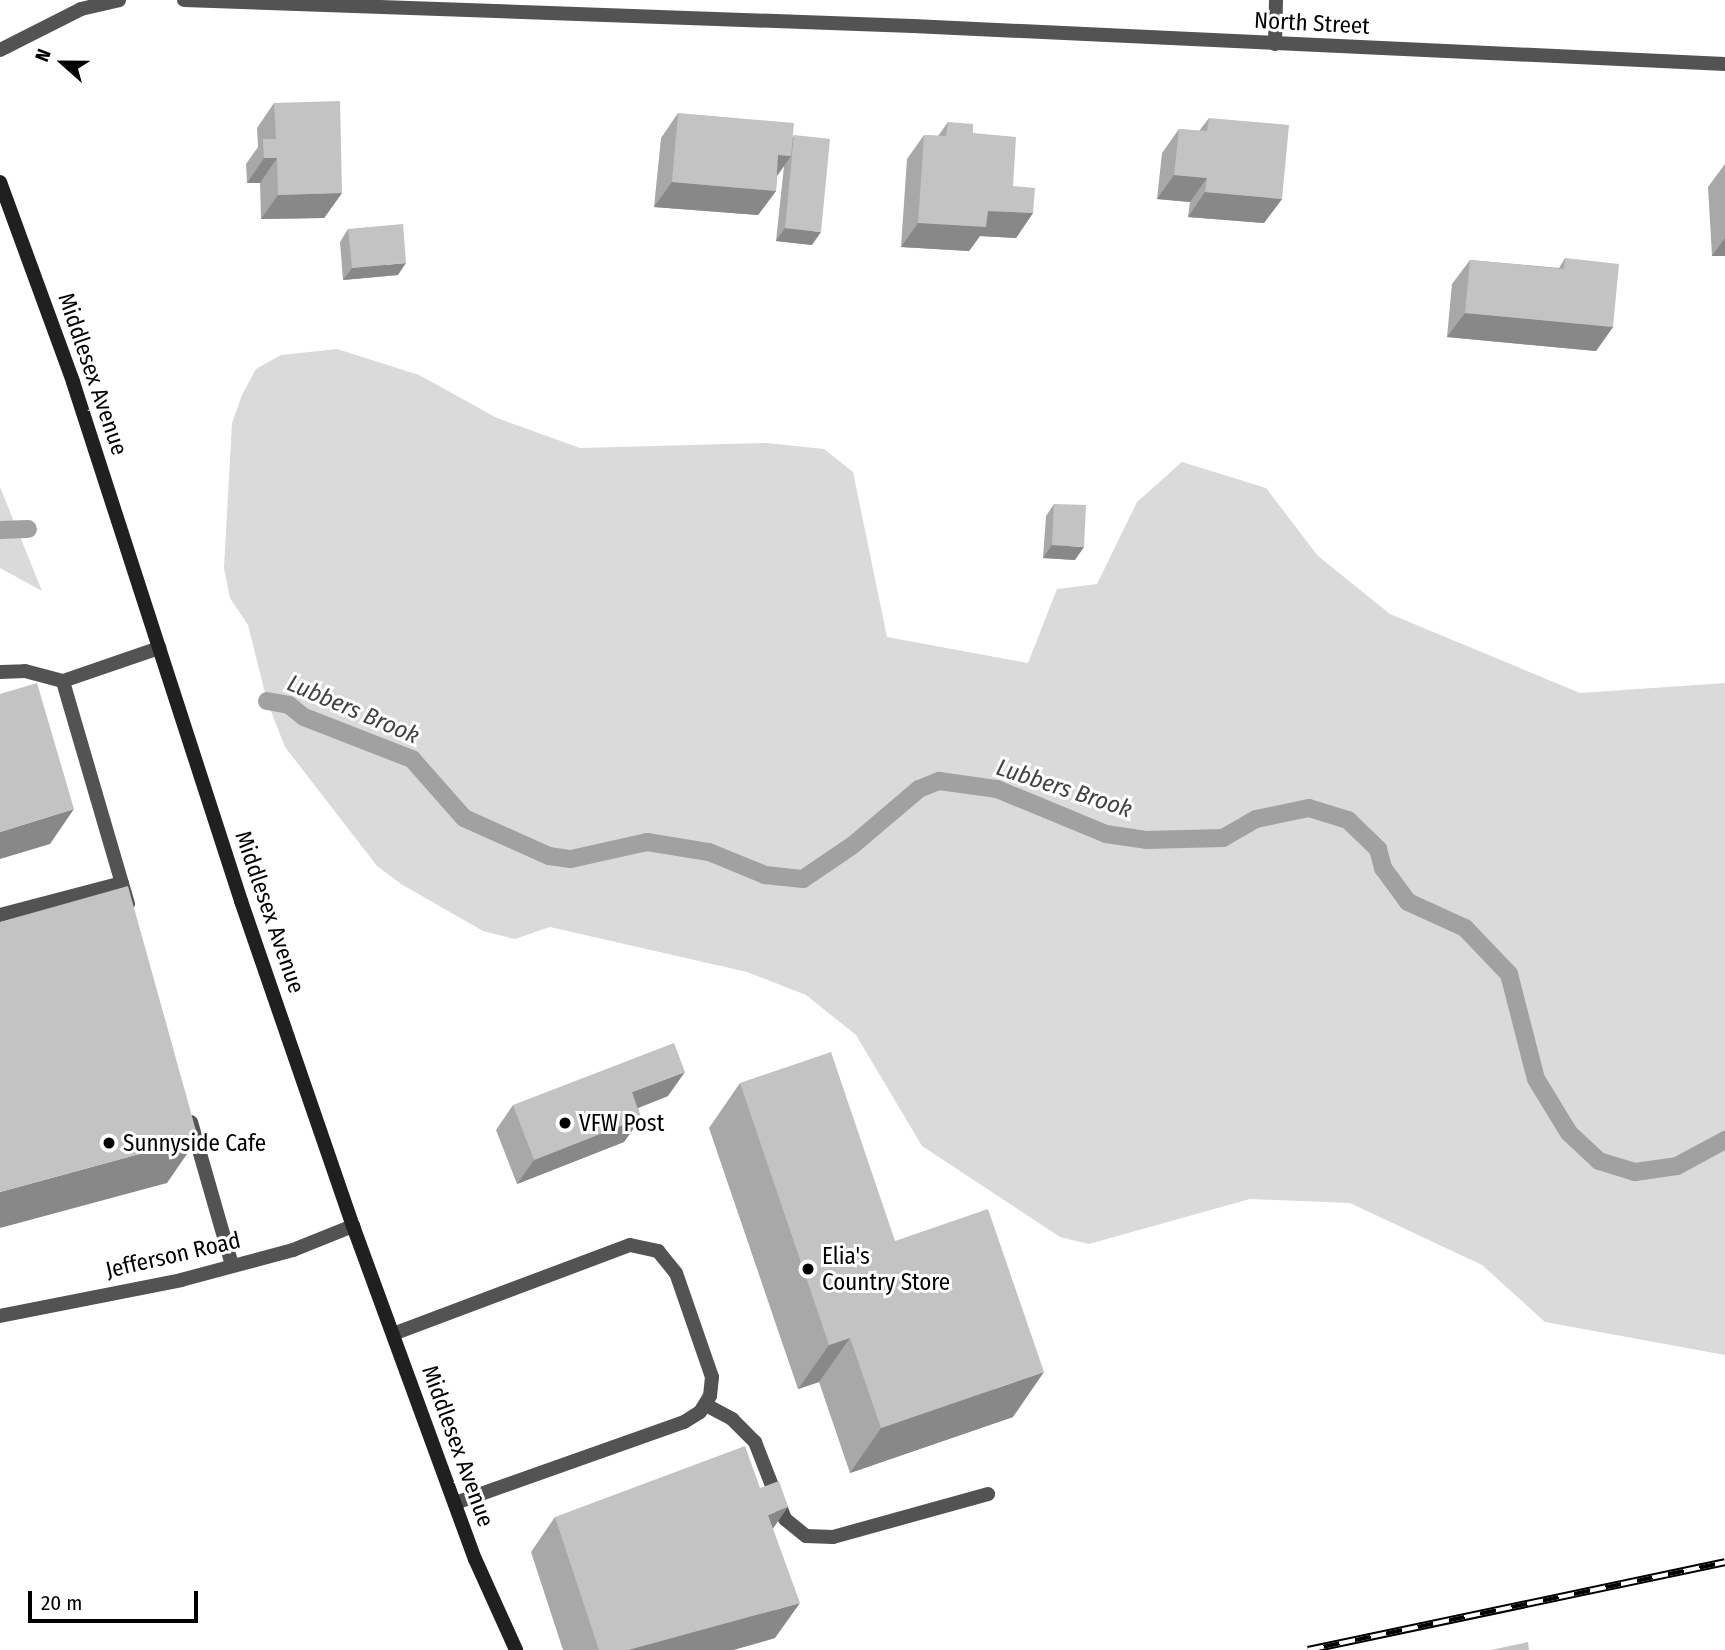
<!DOCTYPE html>
<style>
body{margin:0}
#map{position:relative;width:1725px;height:1650px;overflow:hidden;background:#fff;font-family:"Fira Sans Condensed",sans-serif}
div>[style]{position:absolute}
[style*='--x']{left:calc(var(--x)*1px);top:calc(var(--y)*1px);width:calc(var(--w)*1px);rotate:calc(var(--a)*1deg)}
.green>*{inset:0;background:#dadada}
.stream>*{height:18px;margin:-9px;padding:0 9px;transform-origin:9px;border-radius:9px;background:#a1a1a1}
.service>*{height:14px;margin:-7px;padding:0 7px;transform-origin:7px;border-radius:7px;background:#535353}
.minor>*{height:14px;margin:-7px;padding:0 7px;transform-origin:7px;border-radius:7px;background:#535353}
.secondary>*{height:14px;margin:-7px;padding:0 7px;transform-origin:7px;border-radius:7px;background:#202020}
.rail>*{height:8px;margin-top:-4px;transform-origin:0;background:repeating-linear-gradient(90deg,#fff 0 16px,#000 0 32px);box-sizing:border-box;border-block:2px solid #000}
.wall>*{inset:0;background:#a8a8a8}
.shaded-wall>*{inset:0;background:#888}
.building>*{inset:0;background:#c3c3c3}
.dots>*{width:19px;height:19px;translate:-50% -50%;box-sizing:border-box;border:4px solid #fff;border-radius:50%}
span{translate:-50% -50%;white-space:nowrap;text-align:center;line-height:1.15;-webkit-text-stroke:6px #fff;paint-order:stroke}
.street-label{font-size:23px;color:#000}
.poi-label{font-size:23px;color:#000}
.left{translate:0 -50%;text-align:left}
.water-label{font-size:24px;color:#424242;font-style:italic}
.north{position:absolute;left:28px;top:28px;width:70px;height:70px;-webkit-text-stroke:5px #fff;paint-order:stroke;rotate:291deg;font-size:19px;font-weight:700;line-height:28px;text-align:center;color:#000}
.north::after{content:'';display:block;margin:auto;width:24px;height:32px;background:#000;clip-path:polygon(50% 0,100% 100%,50% 72%,0 100%)}
.scale{position:absolute;left:28px;top:1591px;width:170px;height:32px;box-sizing:border-box;border:4px solid #000;border-top:0;padding-left:9px;font-size:21px;line-height:24px;white-space:nowrap;color:#000;-webkit-text-stroke:5px #fff;paint-order:stroke}
</style>
<div id="map">
<div class="green">
<i style="clip-path:polygon(337px 349px,419px 375px,497px 418px,580px 448px,767px 443px,824px 449px,853px 472px,887px 637px,1028px 663px,1057px 589px,1097px 584px,1137px 502px,1182px 462px,1266px 488px,1318px 556px,1390px 614px,1580px 693px,1725px 683px,1725px 1355px,1545px 1322px,1482px 1265px,1350px 1203px,1250px 1199px,1089px 1244px,1060px 1237px,922px 1146px,856px 1035px,806px 995px,747px 972px,550px 927px,515px 939px,483px 931px,401px 884px,377px 866px,285px 747px,267px 701px,248px 625px,230px 598px,224px 568px,232px 423px,242px 395px,256px 369px,281px 355px)"></i>
<i style="clip-path:polygon(0 487px,42px 591px,0 568px)"></i>
</div>
<div class="stream">
<i style="--x:0;--y:530;--w:28;--a:-2"></i>
<i style="--x:267;--y:701;--w:22;--a:10"></i>
<i style="--x:289;--y:705;--w:19;--a:39"></i>
<i style="--x:304;--y:717;--w:116;--a:21.3"></i>
<i style="--x:412;--y:759;--w:79;--a:48.6"></i>
<i style="--x:464;--y:818;--w:93;--a:24.1"></i>
<i style="--x:549;--y:856;--w:22;--a:8"></i>
<i style="--x:571;--y:859;--w:78;--a:-12.6"></i>
<i style="--x:647;--y:842;--w:63;--a:9.2"></i>
<i style="--x:709;--y:852;--w:61;--a:22.3"></i>
<i style="--x:765;--y:875;--w:38;--a:6"></i>
<i style="--x:803;--y:879;--w:60;--a:-34.2"></i>
<i style="--x:853;--y:845;--w:87;--a:-40.3"></i>
<i style="--x:919;--y:789;--w:22;--a:-22"></i>
<i style="--x:939;--y:781;--w:59;--a:7.9"></i>
<i style="--x:997;--y:789;--w:118;--a:22.4"></i>
<i style="--x:1106;--y:834;--w:40;--a:8.5"></i>
<i style="--x:1146;--y:840;--w:77;--a:-1.5"></i>
<i style="--x:1223;--y:838;--w:38;--a:-30"></i>
<i style="--x:1256;--y:819;--w:54;--a:-11.7"></i>
<i style="--x:1309;--y:808;--w:41;--a:17.1"></i>
<i style="--x:1348;--y:820;--w:42;--a:44"></i>
<i style="--x:1378;--y:849;--w:20;--a:75"></i>
<i style="--x:1383;--y:868;--w:42;--a:53.7"></i>
<i style="--x:1408;--y:902;--w:63;--a:24.5"></i>
<i style="--x:1465;--y:928;--w:64;--a:46.3"></i>
<i style="--x:1509;--y:974;--w:108;--a:75.6"></i>
<i style="--x:1536;--y:1079;--w:63;--a:58.6"></i>
<i style="--x:1569;--y:1133;--w:41;--a:43"></i>
<i style="--x:1599;--y:1161;--w:38;--a:17"></i>
<i style="--x:1635;--y:1172;--w:42;--a:-8.1"></i>
<i style="--x:1677;--y:1166;--w:55;--a:-28.4"></i>
</div>
<div class="service">
<i style="--x:0;--y:672;--w:25;--a:-2"></i>
<i style="--x:25;--y:671;--w:39;--a:15"></i>
<i style="--x:128;--y:904;--w:232;--a:-106.3"></i>
<i style="--x:63;--y:681;--w:102;--a:-19"></i>
<i style="--x:0;--y:915;--w:126;--a:-14.7"></i>
<i style="--x:191;--y:1122;--w:149;--a:74"></i>
<i style="--x:393;--y:1334;--w:253;--a:-20.6"></i>
<i style="--x:630;--y:1245;--w:29;--a:12"></i>
<i style="--x:658;--y:1251;--w:28;--a:51"></i>
<i style="--x:676;--y:1273;--w:110;--a:70.9"></i>
<i style="--x:712;--y:1377;--w:19;--a:96"></i>
<i style="--x:710;--y:1396;--w:19;--a:122"></i>
<i style="--x:700;--y:1412;--w:19;--a:148"></i>
<i style="--x:684;--y:1422;--w:243;--a:160.5"></i>
<i style="--x:706;--y:1405;--w:30;--a:28"></i>
<i style="--x:732;--y:1419;--w:33;--a:45"></i>
<i style="--x:755;--y:1442;--w:83;--a:68.7"></i>
<i style="--x:785;--y:1519;--w:27;--a:39"></i>
<i style="--x:806;--y:1536;--w:27;--a:2"></i>
<i style="--x:833;--y:1537;--w:161;--a:-15.5"></i>
</div>
<div class="minor">
<i style="--x:184;--y:0;--w:729;--a:2.04"></i>
<i style="--x:913;--y:26;--w:813;--a:2.68"></i>
<i style="--x:1275;--y:44;--w:44;--a:-88.7"></i>
<i style="--x:0;--y:50;--w:91;--a:-26.8"></i>
<i style="--x:81;--y:9;--w:39;--a:-13"></i>
<i style="--x:0;--y:1316;--w:185;--a:-11.2"></i>
<i style="--x:181;--y:1280;--w:116;--a:-15"></i>
<i style="--x:293;--y:1250;--w:65;--a:-21.8"></i>
</div>
<div class="secondary">
<i style="--x:0;--y:182;--w:213;--a:69.9"></i>
<i style="--x:73;--y:382;--w:546;--a:72.06"></i>
<i style="--x:241;--y:901;--w:344;--a:71"></i>
<i style="--x:353;--y:1226;--w:355;--a:69.9"></i>
<i style="--x:475;--y:1559;--w:100;--a:65.7"></i>
</div>
<div class="rail">
<i style="--x:1308;--y:1650;--w:426;--a:-11.9"></i>
</div>
<div class="wall">
<i style="clip-path:polygon(274px 103px,342px 193px,324px 218px,261px 219px,260px 183px,247px 183px,246px 164px,258px 147px,257px 128px)"></i>
<i style="clip-path:polygon(678px 113px,793px 137px,794px 135px,812px 245px,776px 241px,784px 166px,777px 176px,776px 191px,758px 215px,654px 207px,661px 138px)"></i>
<i style="clip-path:polygon(1209px 118px,1282px 199px,1264px 223px,1188px 217px,1190px 202px,1157px 199px,1162px 153px,1179px 129px,1199px 131px)"></i>
<i style="clip-path:polygon(948px 122px,973px 133px,1033px 213px,1016px 238px,980px 236px,969px 251px,901px 247px,907px 159px,924px 135px,938px 136px)"></i>
<i style="clip-path:polygon(1725px 164px,1725px 256px,1712px 256px,1708px 187px)"></i>
<i style="clip-path:polygon(348px 229px,398px 275px,343px 280px,340px 242px)"></i>
<i style="clip-path:polygon(1565px 258px,1613px 327px,1596px 351px,1447px 337px,1452px 284px,1470px 260px,1559px 268px)"></i>
<i style="clip-path:polygon(1054px 504px,1075px 560px,1043px 558px,1046px 516px)"></i>
<i style="clip-path:polygon(740px 1083px,895px 1241px,1013px 1417px,850px 1473px,819px 1382px,798px 1389px,709px 1128px)"></i>
<i style="clip-path:polygon(668px 1096px,638px 1108px,641px 1118px,624px 1142px,517px 1184px,496px 1130px,513px 1105px)"></i>
<i style="clip-path:polygon(555px 1517px,773px 1529px,775px 1638px,733px 1650px,563px 1650px,531px 1552px)"></i>
</div>
<div class="shaded-wall">
<i style="clip-path:polygon(778px 155px,791px 156px,774px 180px)"></i>
<i style="clip-path:polygon(264px 158px,277px 158px,260px 183px,247px 183px)"></i>
<i style="clip-path:polygon(1174px 175px,1207px 178px,1190px 202px,1157px 199px)"></i>
<i style="clip-path:polygon(672px 182px,776px 191px,758px 215px,654px 207px)"></i>
<i style="clip-path:polygon(1205px 192px,1282px 199px,1264px 223px,1188px 217px)"></i>
<i style="clip-path:polygon(342px 193px,324px 218px,261px 219px,278px 195px)"></i>
<i style="clip-path:polygon(988px 211px,1033px 213px,1016px 238px,980px 236px,969px 251px,901px 247px,918px 223px)"></i>
<i style="clip-path:polygon(785px 228px,821px 232px,812px 245px,776px 241px)"></i>
<i style="clip-path:polygon(1725px 238px,1725px 256px,1712px 256px)"></i>
<i style="clip-path:polygon(406px 263px,398px 275px,343px 280px,352px 268px)"></i>
<i style="clip-path:polygon(1465px 313px,1613px 327px,1596px 351px,1447px 337px)"></i>
<i style="clip-path:polygon(1052px 545px,1084px 547px,1075px 560px,1043px 558px)"></i>
<i style="clip-path:polygon(74px 809px,50px 844px,0 859px,0 832px)"></i>
<i style="clip-path:polygon(685px 1072px,668px 1096px,615px 1117px,632px 1092px)"></i>
<i style="clip-path:polygon(641px 1118px,624px 1142px,517px 1184px,534px 1160px)"></i>
<i style="clip-path:polygon(198px 1138px,167px 1183px,0 1228px,0 1192px)"></i>
<i style="clip-path:polygon(850px 1338px,819px 1382px,798px 1389px,829px 1345px)"></i>
<i style="clip-path:polygon(1044px 1372px,1013px 1417px,850px 1473px,881px 1428px)"></i>
<i style="clip-path:polygon(788px 1507px,763px 1543px,768px 1515px)"></i>
<i style="clip-path:polygon(800px 1603px,775px 1638px,733px 1650px,628px 1650px)"></i>
</div>
<div class="building">
<i style="clip-path:polygon(340px 101px,342px 193px,278px 195px,277px 158px,264px 158px,263px 139px,276px 139px,274px 103px)"></i>
<i style="clip-path:polygon(678px 113px,794px 123px,791px 156px,778px 155px,776px 191px,672px 182px)"></i>
<i style="clip-path:polygon(1209px 118px,1289px 125px,1282px 199px,1205px 192px,1207px 178px,1174px 175px,1179px 129px,1207px 131px)"></i>
<i style="clip-path:polygon(948px 122px,973px 124px,973px 133px,1016px 137px,1013px 186px,1035px 188px,1033px 213px,988px 211px,986px 227px,918px 223px,924px 135px,946px 136px)"></i>
<i style="clip-path:polygon(794px 135px,830px 139px,821px 232px,785px 228px)"></i>
<i style="clip-path:polygon(403px 224px,406px 263px,352px 268px,348px 229px)"></i>
<i style="clip-path:polygon(1565px 258px,1619px 264px,1613px 327px,1465px 313px,1470px 260px,1564px 269px)"></i>
<i style="clip-path:polygon(1054px 504px,1086px 505px,1084px 547px,1052px 545px)"></i>
<i style="clip-path:polygon(37px 683px,74px 809px,0 832px,0 694px)"></i>
<i style="clip-path:polygon(128px 886px,198px 1138px,0 1192px,0 922px)"></i>
<i style="clip-path:polygon(674px 1043px,685px 1072px,632px 1092px,641px 1118px,534px 1160px,513px 1105px)"></i>
<i style="clip-path:polygon(831px 1052px,895px 1241px,988px 1209px,1044px 1372px,881px 1428px,850px 1338px,829px 1345px,740px 1083px)"></i>
<i style="clip-path:polygon(745px 1446px,760px 1488px,779px 1481px,788px 1507px,768px 1515px,800px 1603px,628px 1650px,599px 1650px,555px 1517px)"></i>
<i style="clip-path:polygon(1528px 1642px,1529px 1650px,1491px 1650px)"></i>
</div>
<div class="dots">
<i style="left:565px;top:1123px;background:#000"></i>
<i style="left:109px;top:1143px;background:#000"></i>
<i style="left:808px;top:1269px;background:#000"></i>
</div>
<div class="street-label">
<span style="left:1312px;top:23px;rotate:3deg">North Street</span>
<span style="left:93px;top:374px;rotate:71deg">Middlesex Avenue</span>
<span style="left:270px;top:912px;rotate:71deg">Middlesex Avenue</span>
<span style="left:173px;top:1255px;rotate:-13deg">Jefferson Road</span>
<span style="left:458px;top:1446px;rotate:70deg">Middlesex Avenue</span>
</div>
<div class="poi-label">
<span class="left" style="left:579px;top:1123px">VFW Post</span>
<span class="left" style="left:123px;top:1143px">Sunnyside Cafe</span>
<span class="left" style="left:822px;top:1269px">Elia's<br>Country Store</span>
</div>
<div class="water-label">
<span style="left:353px;top:710px;rotate:23deg">Lubbers Brook</span>
<span style="left:1064px;top:789px;rotate:18deg">Lubbers Brook</span>
</div>
<div class="north">N</div>
<div class="scale">20 m</div>
</div>
